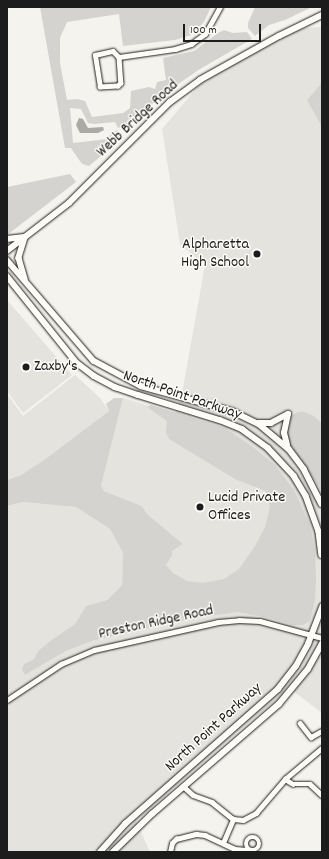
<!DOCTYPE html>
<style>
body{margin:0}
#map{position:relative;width:329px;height:859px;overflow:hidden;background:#f4f3ee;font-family:Dekko,sans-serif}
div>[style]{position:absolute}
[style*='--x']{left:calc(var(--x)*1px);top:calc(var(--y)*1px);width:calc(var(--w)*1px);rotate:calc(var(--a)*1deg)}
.built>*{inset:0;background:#e4e3de}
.green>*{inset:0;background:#d4d3cf}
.water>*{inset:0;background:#abaaa6}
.roads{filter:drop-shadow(0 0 1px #1c1c1c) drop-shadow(0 0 1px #1c1c1c)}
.minor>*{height:4.5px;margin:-2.25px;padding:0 2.25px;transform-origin:2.25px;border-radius:2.25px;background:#fdfcf7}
.minor>.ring{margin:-2.25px;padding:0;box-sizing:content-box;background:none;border:4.5px solid #fdfcf7;border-radius:50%}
.tertiary>*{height:5.5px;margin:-2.75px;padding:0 2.75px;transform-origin:2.75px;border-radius:2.75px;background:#fdfcf7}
.dots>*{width:11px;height:11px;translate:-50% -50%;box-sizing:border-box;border:2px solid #fdfcf7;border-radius:50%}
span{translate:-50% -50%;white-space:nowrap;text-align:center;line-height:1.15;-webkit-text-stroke:3px #fdfcf7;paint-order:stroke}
.street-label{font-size:16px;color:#1c1c1c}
.poi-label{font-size:16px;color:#1c1c1c}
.right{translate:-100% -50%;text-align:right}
.left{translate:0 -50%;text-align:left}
.frame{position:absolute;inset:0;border:8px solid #1c1c1c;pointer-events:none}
.scale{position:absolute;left:183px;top:24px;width:78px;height:18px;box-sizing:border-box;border:2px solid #1c1c1c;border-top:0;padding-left:5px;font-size:12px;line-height:14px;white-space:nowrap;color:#1c1c1c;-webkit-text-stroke:3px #fdfcf7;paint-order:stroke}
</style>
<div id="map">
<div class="built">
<i style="clip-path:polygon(322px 27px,322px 713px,288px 687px,281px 697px,242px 728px,136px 821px,150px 852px,7px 852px,7px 506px,22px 502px,76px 507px,110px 529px,123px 553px,122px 585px,107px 600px,86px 606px,75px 624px,50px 641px,38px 651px,34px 659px,24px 664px,25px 675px,66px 651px,92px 641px,166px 624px,161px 573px,172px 556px,172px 551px,183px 544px,147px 514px,142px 506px,104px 491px,101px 486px,123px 398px,175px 414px,183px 388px,205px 265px,180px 244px,162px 129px,206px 77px,293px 29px)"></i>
<i style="clip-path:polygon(7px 300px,72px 375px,23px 413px,7px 391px)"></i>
<i style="clip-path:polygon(75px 375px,100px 398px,109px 411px,44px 460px,21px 475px,7px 480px,7px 394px,23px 416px)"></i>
</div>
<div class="green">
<i style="clip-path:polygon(40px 7px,211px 7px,204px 22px,191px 35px,175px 40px,123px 46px,119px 14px,67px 22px,60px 38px,60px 63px,67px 100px,77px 99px,85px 101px,92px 117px,123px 113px,130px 108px,131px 91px,149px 87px,155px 89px,157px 82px,166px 80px,163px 58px,194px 51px,218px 33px,224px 30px,233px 33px,247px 32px,252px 39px,200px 69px,168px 91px,125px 126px,118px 128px,115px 122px,95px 124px,88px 123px,81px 109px,70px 108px,73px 143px,108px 139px,110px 135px,117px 130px,122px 135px,117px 139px,118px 142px,89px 166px,82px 164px,71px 148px,65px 148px)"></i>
<i style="clip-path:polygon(255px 7px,312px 7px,285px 20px,269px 25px,255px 36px,248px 28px,248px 23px)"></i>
<i style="clip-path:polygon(322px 83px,322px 127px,307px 100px)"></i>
<i style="clip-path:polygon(70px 174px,76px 182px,7px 235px,7px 187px)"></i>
<i style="clip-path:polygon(114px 398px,123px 398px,101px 486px,104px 491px,142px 506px,147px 514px,183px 544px,172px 551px,172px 556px,166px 565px,173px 573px,187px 581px,203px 583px,224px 579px,239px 569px,255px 546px,265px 527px,270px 507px,266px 491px,235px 479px,169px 439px,166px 432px,167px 421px,147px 407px,151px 405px,225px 428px,253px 447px,275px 465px,294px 490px,310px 524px,315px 550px,316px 579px,315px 600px,310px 621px,303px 625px,292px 625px,270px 618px,238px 612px,189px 619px,92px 641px,66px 651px,25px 675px,22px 670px,24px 664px,34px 659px,38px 651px,50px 641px,75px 624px,86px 606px,107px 600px,122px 585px,123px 553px,110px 529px,76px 507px,22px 502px,7px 506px,7px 480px,21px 475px,44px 460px,109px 411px,106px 404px)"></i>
<i style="clip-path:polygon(298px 412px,304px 412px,314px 416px,322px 424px,322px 491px,290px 444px,285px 434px,287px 422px,291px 416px)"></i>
</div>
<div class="water">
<i style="clip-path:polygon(79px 118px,83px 119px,88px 128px,103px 127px,104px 130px,98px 133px,80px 133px,76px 125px)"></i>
</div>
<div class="roads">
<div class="minor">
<i style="--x:113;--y:51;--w:8;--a:45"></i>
<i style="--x:119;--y:57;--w:26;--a:86"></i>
<i style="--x:121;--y:83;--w:4;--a:135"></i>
<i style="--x:118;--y:86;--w:18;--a:177"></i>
<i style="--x:100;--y:87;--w:32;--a:-99"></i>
<i style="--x:95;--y:55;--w:18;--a:-13"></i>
<i style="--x:119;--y:57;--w:57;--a:-8.1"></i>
<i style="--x:175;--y:49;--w:17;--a:-17"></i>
<i style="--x:191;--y:44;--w:17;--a:-36"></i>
<i style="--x:205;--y:34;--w:31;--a:-61"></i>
<i style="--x:7;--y:700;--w:65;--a:-33.7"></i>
<i style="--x:61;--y:664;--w:36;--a:-23"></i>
<i style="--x:94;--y:650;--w:127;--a:-12.7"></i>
<i style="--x:218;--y:622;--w:21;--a:-5"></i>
<i style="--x:239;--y:620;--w:21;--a:3"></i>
<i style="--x:260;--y:621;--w:64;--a:15.3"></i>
<i style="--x:300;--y:723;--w:18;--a:52"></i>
<i style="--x:311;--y:737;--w:13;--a:-29"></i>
<i style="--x:285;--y:779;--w:9;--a:32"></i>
<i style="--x:293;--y:784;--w:17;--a:0"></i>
<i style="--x:310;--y:784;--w:16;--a:43"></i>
<i style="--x:183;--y:786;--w:13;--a:42"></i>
<i style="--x:193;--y:795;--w:20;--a:20"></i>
<i style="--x:212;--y:802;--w:27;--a:39"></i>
<i style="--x:233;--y:819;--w:10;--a:6"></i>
<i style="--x:243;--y:820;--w:15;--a:-28"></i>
<i style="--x:256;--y:813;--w:45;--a:-49.5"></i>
<i style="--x:285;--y:779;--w:48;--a:-40"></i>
<i class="ring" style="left:246px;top:837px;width:9.5px;height:9.5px"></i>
<i style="--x:223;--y:843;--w:26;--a:-67"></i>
<i style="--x:170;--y:852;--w:9;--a:-77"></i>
<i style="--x:172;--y:843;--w:6;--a:-45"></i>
<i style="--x:176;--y:839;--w:21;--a:-14"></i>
<i style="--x:196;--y:834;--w:9;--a:6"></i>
<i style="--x:205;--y:835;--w:33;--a:25"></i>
<i style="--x:235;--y:849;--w:12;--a:5"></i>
</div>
<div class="tertiary">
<i style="--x:25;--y:238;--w:21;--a:107"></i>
<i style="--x:19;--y:258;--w:22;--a:74"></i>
<i style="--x:7;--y:239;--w:17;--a:-7"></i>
<i style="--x:7;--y:251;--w:78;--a:-37.7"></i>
<i style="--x:69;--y:203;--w:143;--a:-45"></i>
<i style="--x:170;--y:102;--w:37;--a:-36"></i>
<i style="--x:200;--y:80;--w:90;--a:-29.1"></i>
<i style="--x:279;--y:36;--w:48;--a:-26"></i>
<i style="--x:7;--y:260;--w:133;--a:49.3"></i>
<i style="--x:94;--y:361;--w:53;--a:28"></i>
<i style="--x:141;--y:386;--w:94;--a:15.4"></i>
<i style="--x:232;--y:411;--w:30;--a:26"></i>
<i style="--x:259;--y:424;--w:39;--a:40"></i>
<i style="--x:289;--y:449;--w:25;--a:53"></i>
<i style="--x:304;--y:469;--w:39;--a:63"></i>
<i style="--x:7;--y:276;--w:112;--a:51.2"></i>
<i style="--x:77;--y:363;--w:21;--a:37"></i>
<i style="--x:94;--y:376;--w:24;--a:28"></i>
<i style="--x:115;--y:387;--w:24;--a:19"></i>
<i style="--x:138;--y:395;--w:86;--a:17"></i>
<i style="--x:220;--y:420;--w:24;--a:22"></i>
<i style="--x:242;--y:429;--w:32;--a:36"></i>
<i style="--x:268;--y:448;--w:38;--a:47"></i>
<i style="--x:294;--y:476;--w:23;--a:59"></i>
<i style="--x:306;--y:496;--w:38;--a:70"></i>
<i style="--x:319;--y:532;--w:23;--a:83"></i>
<i style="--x:259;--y:423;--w:12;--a:0"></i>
<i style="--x:271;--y:423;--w:19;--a:-28"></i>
<i style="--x:287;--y:445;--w:12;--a:-104"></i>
<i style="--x:284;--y:433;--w:19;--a:-78"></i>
<i style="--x:100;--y:852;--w:38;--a:-48"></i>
<i style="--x:125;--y:824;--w:204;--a:-41.4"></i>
<i style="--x:278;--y:689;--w:29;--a:-52"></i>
<i style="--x:296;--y:666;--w:25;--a:-61"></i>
<i style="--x:308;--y:644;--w:40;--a:-69"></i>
<i style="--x:113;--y:852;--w:54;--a:-44.3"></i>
<i style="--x:152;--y:814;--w:168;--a:-40.9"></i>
<i style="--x:279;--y:704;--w:45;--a:-50.4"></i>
<i style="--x:308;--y:669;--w:29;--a:-61"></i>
</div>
</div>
<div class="dots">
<i style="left:257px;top:254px;background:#1c1c1c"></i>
<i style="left:26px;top:367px;background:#1c1c1c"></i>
<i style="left:200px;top:507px;background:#1c1c1c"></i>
</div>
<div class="street-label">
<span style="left:138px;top:119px;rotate:-43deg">Webb Bridge Road</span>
<span style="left:182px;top:396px;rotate:19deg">North Point Parkway</span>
<span style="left:156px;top:623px;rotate:-12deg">Preston Ridge Road</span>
<span style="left:214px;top:728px;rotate:-42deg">North Point Parkway</span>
</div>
<div class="poi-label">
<span class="right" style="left:249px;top:254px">Alpharetta<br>High School</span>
<span class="left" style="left:34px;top:367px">Zaxby's</span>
<span class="left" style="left:208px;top:507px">Lucid Private<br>Offices</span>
</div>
<div class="frame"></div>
<div class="scale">100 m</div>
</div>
